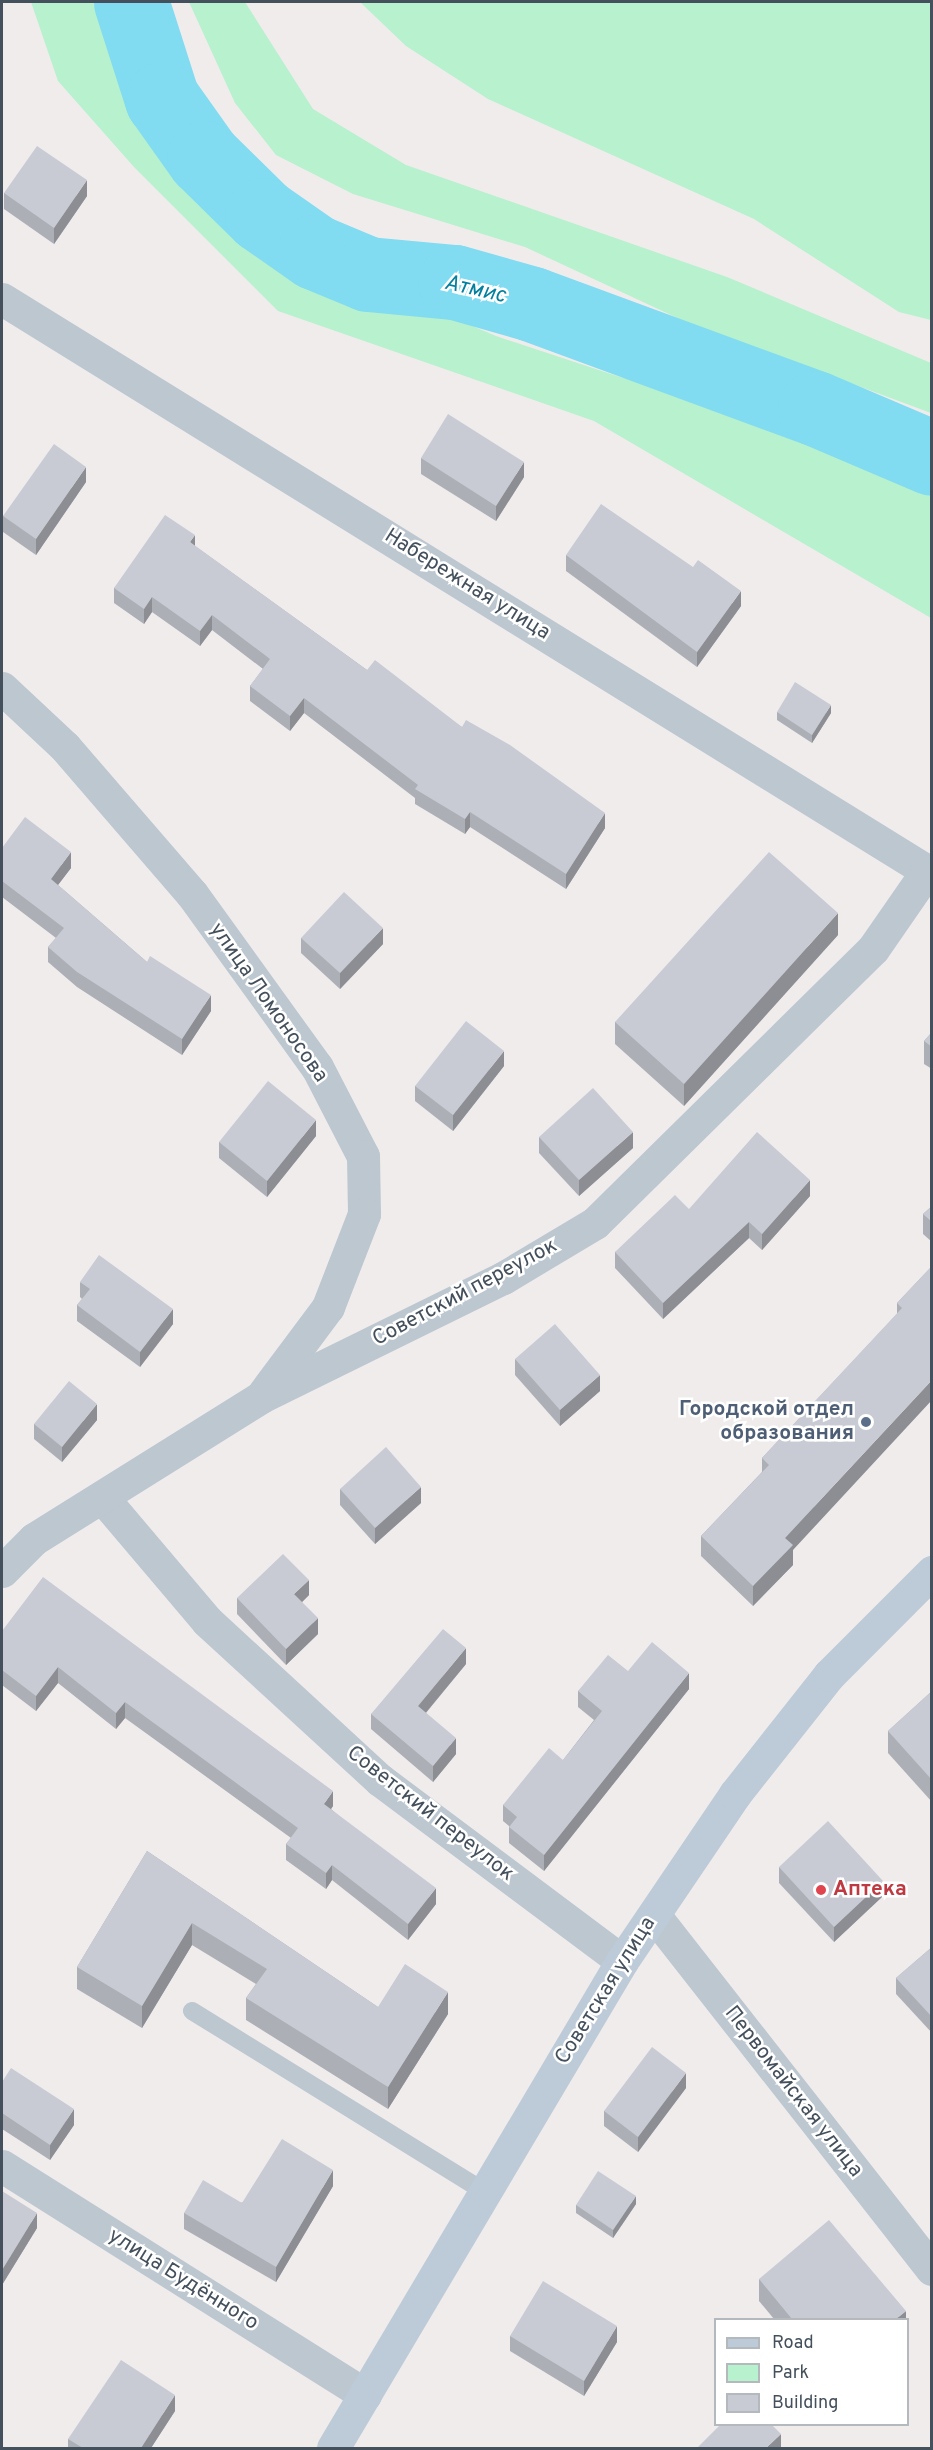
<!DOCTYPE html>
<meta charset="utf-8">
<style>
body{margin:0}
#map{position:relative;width:933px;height:2450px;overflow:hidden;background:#f0ecec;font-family:Overpass,sans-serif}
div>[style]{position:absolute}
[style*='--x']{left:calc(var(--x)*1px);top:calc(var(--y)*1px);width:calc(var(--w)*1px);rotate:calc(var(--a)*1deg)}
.green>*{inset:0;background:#b7f1cd}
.river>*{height:75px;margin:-37.5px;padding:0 37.5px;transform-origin:37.5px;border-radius:37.5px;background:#81dbf1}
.service>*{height:18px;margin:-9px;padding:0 9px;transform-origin:9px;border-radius:9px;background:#bcc7d0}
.minor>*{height:33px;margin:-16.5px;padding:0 16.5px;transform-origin:16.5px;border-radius:16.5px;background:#bcc7d0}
.secondary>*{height:33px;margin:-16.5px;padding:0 16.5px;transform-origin:16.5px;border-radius:16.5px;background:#bdcad7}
.wall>*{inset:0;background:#acafb5}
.shaded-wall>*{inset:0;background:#8c8e94}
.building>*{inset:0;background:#c8cbd3}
.dots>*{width:16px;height:16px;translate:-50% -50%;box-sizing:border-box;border:3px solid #fff;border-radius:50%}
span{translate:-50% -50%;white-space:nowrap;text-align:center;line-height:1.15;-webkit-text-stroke:5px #fff;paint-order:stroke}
.street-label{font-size:21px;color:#44505b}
.service-label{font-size:21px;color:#4e5e75;font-weight:700}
.right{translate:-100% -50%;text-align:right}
.health-label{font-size:21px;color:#be3a42;font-weight:700}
.left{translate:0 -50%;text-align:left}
.water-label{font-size:22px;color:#04809f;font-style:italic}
.frame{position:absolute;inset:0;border:3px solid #44505b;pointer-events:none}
.legend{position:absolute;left:714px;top:2318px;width:195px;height:108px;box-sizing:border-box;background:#fff;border:2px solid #b4b9bd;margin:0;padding:8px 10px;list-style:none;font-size:18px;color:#44505b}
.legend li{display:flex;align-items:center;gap:12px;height:30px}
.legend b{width:30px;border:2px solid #b4b9bd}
</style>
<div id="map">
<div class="green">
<i style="clip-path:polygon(31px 2px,93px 2px,153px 107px,198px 168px,335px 291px,411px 300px,496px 336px,620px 377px,753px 409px,931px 481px,931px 618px,594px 421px,278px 311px,134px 167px,58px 81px)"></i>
<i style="clip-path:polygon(189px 2px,245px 2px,313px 109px,406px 165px,727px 277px,931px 363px,931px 413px,686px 322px,525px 247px,353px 194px,276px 155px,235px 103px)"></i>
<i style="clip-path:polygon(360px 2px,931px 2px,931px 320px,899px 312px,754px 219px,488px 99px,406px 46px)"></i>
</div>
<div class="river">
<i style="--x:131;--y:2;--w:102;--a:72.3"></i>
<i style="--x:162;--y:99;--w:72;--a:54.6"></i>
<i style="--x:204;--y:158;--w:81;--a:44.5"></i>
<i style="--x:262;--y:215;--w:65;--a:34.9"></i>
<i style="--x:315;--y:252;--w:57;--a:22.5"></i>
<i style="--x:368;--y:274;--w:87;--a:5.3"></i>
<i style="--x:455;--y:282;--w:80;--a:15.9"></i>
<i style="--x:532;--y:304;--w:302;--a:20.2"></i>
<i style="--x:815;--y:408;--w:127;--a:23.1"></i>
</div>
<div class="service">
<i style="--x:192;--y:2011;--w:344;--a:31.7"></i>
</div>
<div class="minor">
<i style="--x:2;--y:299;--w:1093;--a:31.73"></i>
<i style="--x:2;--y:688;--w:86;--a:43.1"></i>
<i style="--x:65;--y:747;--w:194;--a:49.2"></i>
<i style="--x:192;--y:894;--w:213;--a:54.2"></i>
<i style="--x:317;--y:1067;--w:100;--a:62.7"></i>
<i style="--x:363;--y:1156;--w:58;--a:89"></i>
<i style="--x:364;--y:1214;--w:100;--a:111.2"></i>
<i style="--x:328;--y:1307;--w:107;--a:126.7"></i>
<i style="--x:102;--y:1497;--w:162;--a:49.7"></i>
<i style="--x:207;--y:1621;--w:235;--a:42.6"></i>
<i style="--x:380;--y:1780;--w:302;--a:36.8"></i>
<i style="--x:2;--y:1571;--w:45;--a:-45"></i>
<i style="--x:34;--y:1539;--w:268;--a:-32"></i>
<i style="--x:261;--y:1397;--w:270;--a:-26.2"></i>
<i style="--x:503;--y:1278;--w:107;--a:-30.9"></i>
<i style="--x:595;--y:1223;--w:390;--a:-44.6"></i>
<i style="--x:873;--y:949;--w:95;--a:-55.3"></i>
<i style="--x:654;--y:1915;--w:450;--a:51.9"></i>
<i style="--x:2;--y:2166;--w:429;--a:32.2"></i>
</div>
<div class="secondary">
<i style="--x:333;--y:2448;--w:566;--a:-59.31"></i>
<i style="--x:622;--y:1961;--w:202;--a:-55.9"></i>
<i style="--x:735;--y:1794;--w:152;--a:-51.7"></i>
<i style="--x:829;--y:1675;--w:146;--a:-45"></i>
</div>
<div class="wall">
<i style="clip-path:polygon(4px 193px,87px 196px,54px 244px,4px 209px)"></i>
<i style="clip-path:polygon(421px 458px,524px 477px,496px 521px,421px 474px)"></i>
<i style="clip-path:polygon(86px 482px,36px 555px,3px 532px,3px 516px)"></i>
<i style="clip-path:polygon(195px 546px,367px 670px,462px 727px,605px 828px,566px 889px,470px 827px,465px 834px,415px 804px,415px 798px,304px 713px,290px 731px,250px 701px,250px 686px,263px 669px,212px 630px,200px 646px,152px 612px,144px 624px,114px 603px,114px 588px)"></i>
<i style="clip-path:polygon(566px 555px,741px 606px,697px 667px,566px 571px)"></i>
<i style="clip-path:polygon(777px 712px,831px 713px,812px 743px,777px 720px)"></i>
<i style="clip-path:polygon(2px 848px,71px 868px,58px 885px,147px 962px,211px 1011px,182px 1055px,77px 987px,48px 962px,48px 947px,56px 938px,2px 897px)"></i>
<i style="clip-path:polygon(838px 935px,684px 1106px,615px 1044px,615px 1022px)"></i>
<i style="clip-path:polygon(301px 938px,383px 944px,340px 989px,301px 953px)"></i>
<i style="clip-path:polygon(932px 1032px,932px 1069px,924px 1064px,924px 1041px)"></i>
<i style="clip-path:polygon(504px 1066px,453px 1131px,415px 1101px,415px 1086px)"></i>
<i style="clip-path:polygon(316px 1136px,267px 1197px,219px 1158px,219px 1142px)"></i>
<i style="clip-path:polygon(539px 1137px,633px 1148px,579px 1196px,539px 1153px)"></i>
<i style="clip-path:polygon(810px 1196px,762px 1250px,749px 1238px,663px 1319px,615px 1268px,615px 1252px,689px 1209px)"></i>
<i style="clip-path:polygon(932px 1206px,932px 1242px,923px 1234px,923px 1214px)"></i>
<i style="clip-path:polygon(932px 1266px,793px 1550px,793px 1565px,753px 1606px,701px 1556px,701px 1536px,762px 1472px,762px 1458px,897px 1314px,897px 1303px)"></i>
<i style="clip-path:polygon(80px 1282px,173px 1324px,140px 1367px,77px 1321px,77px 1305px,82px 1299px,80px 1297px)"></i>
<i style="clip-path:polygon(515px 1359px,600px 1391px,560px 1426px,515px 1375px)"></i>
<i style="clip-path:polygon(97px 1420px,62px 1462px,34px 1439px,34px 1424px)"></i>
<i style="clip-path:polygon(340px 1489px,421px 1503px,375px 1544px,340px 1505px)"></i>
<i style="clip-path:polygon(309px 1595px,302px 1602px,318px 1634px,286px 1665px,237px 1614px,237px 1598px)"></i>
<i style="clip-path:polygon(2px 1631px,333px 1806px,331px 1809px,436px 1904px,408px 1940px,332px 1880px,326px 1889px,286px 1860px,286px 1844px,291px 1838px,125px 1718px,116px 1729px,58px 1683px,36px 1711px,2px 1685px)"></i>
<i style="clip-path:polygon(466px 1664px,426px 1713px,456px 1754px,433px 1782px,371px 1729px,371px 1714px)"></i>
<i style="clip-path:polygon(628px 1671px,689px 1689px,544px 1871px,509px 1843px,509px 1826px,503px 1821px,503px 1805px,563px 1760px,594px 1720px,578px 1707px,578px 1691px)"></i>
<i style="clip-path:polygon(932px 1691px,932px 1802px,888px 1753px,888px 1731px)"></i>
<i style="clip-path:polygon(147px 1851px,378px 2007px,448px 2014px,388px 2109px,246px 2020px,246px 1998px,256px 1984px,192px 1945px,142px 2028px,77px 1989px,77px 1967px)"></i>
<i style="clip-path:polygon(779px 1867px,883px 1896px,834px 1942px,779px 1883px)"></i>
<i style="clip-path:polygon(932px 1947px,932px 2033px,896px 1994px,896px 1978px)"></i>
<i style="clip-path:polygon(2px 2082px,74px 2125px,50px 2160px,2px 2129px)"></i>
<i style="clip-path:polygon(686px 2088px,638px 2152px,604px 2126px,604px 2111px)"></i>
<i style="clip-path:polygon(333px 2186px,276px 2282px,184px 2229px,184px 2213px)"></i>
<i style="clip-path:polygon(2px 2191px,37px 2228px,2px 2285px)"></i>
<i style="clip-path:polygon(636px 2204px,613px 2238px,576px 2213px,576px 2205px)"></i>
<i style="clip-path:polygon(759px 2279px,906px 2319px,774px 2319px,759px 2301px)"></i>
<i style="clip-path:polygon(510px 2336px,617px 2342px,584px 2396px,510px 2351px)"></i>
<i style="clip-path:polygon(175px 2411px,151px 2448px,68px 2448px,68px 2439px)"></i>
</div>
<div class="shaded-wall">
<i style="clip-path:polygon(87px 180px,87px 196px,54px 244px,54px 228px)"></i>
<i style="clip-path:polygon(3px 410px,3px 426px,2px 428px,2px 412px)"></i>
<i style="clip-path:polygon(524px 462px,524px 477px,496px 521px,496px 506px)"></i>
<i style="clip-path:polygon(86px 467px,86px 482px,36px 555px,36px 539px)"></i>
<i style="clip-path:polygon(195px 535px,195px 550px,190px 542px)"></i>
<i style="clip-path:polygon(741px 591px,741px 606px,697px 667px,697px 652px)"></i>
<i style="clip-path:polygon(152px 597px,152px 612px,144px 624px,144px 609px)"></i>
<i style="clip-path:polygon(212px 615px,212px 630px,200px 646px,200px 631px)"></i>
<i style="clip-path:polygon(304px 698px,304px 713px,290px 731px,290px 716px)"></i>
<i style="clip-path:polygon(831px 705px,831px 713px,812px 743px,812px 735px)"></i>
<i style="clip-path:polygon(470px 812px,470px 827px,465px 834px,465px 819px)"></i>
<i style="clip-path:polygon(605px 813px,605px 828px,566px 889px,566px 874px)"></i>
<i style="clip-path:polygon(71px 852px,71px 868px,51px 894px,51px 879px)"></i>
<i style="clip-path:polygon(838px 913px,838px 935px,684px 1106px,684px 1084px)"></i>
<i style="clip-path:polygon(383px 928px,383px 944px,340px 989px,340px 973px)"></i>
<i style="clip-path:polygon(211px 995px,211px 1011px,182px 1055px,182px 1039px)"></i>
<i style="clip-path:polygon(504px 1051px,504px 1066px,453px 1131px,453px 1115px)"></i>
<i style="clip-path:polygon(316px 1120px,316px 1136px,267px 1197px,267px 1181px)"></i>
<i style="clip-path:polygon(633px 1132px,633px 1148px,579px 1196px,579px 1180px)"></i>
<i style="clip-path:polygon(810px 1180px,810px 1196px,762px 1250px,762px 1234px)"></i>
<i style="clip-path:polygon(749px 1222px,749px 1238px,663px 1319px,663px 1303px)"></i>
<i style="clip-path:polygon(173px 1309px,173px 1324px,140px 1367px,140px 1352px)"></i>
<i style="clip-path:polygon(600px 1375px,600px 1391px,560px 1426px,560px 1410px)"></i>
<i style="clip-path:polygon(932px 1380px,932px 1400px,793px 1550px,793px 1565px,753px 1606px,753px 1586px,785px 1538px)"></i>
<i style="clip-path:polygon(97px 1404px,97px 1420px,62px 1462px,62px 1447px)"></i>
<i style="clip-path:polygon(421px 1487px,421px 1503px,375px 1544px,375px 1528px)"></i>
<i style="clip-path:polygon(309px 1580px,309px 1595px,294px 1610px,294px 1594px)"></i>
<i style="clip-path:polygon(318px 1618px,318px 1634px,286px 1665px,286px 1649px)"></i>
<i style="clip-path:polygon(466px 1648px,466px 1664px,418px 1722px,418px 1706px)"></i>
<i style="clip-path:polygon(58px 1667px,58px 1683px,36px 1711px,36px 1696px)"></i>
<i style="clip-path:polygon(689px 1673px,689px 1689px,544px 1871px,544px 1855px)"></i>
<i style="clip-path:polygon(125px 1702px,125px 1718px,116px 1729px,116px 1713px)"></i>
<i style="clip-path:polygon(456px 1738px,456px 1754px,433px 1782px,433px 1766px)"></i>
<i style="clip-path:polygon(333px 1791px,333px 1806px,324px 1819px,324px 1804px)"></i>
<i style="clip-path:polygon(332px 1865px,332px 1880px,326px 1889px,326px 1873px)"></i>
<i style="clip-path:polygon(883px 1881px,883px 1896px,834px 1942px,834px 1927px)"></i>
<i style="clip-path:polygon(436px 1888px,436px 1904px,408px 1940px,408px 1924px)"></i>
<i style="clip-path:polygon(192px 1923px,192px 1945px,142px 2028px,142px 2006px)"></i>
<i style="clip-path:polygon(448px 1992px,448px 2014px,388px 2109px,388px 2087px)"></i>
<i style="clip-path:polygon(686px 2073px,686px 2088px,638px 2152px,638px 2137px)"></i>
<i style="clip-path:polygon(74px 2109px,74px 2125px,50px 2160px,50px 2145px)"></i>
<i style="clip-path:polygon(333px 2170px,333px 2186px,276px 2282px,276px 2267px)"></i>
<i style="clip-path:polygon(636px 2196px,636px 2204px,613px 2238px,613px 2230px)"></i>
<i style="clip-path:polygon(37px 2213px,37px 2228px,2px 2285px,2px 2270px)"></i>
<i style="clip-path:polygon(906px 2311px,906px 2319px,896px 2319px)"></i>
<i style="clip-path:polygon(617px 2326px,617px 2342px,584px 2396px,584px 2381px)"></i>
<i style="clip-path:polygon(175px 2395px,175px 2411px,151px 2448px,141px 2448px)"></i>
<i style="clip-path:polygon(781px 2434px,781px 2448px,766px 2448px)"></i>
</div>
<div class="building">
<i style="clip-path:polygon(37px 146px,87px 180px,54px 228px,4px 193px)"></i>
<i style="clip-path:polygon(448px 414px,524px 462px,496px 506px,421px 458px)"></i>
<i style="clip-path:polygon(54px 444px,86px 467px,36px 539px,3px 516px)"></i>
<i style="clip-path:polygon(601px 504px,693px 567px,698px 560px,741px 591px,697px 652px,566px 555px)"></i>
<i style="clip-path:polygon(165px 515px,195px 535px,190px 542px,367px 670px,375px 660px,462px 727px,466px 720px,510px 745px,605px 813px,566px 874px,470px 812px,465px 819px,415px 789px,418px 785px,304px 698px,290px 716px,250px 686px,270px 659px,212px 615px,200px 631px,152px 597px,144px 609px,114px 588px)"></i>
<i style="clip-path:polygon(795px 682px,831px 705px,812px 735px,777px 712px)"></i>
<i style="clip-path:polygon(25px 817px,71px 852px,51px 879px,147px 962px,150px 956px,211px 995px,182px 1039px,77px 972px,48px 947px,64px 928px,2px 881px,2px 848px)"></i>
<i style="clip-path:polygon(769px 852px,838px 913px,684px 1084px,615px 1022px)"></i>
<i style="clip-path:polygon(344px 892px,383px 928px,340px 973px,301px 938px)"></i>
<i style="clip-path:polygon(466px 1021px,504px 1051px,453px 1115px,415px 1086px)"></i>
<i style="clip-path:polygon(932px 1032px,932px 1047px,924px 1041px)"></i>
<i style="clip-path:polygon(268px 1081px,316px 1120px,267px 1181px,219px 1142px)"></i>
<i style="clip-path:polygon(593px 1088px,633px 1132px,579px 1180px,539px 1137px)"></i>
<i style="clip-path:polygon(757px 1132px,810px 1180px,762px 1234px,749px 1222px,663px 1303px,615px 1252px,675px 1195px,689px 1209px)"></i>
<i style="clip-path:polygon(932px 1206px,932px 1222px,923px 1214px)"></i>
<i style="clip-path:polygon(99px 1255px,173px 1309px,140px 1352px,77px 1305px,90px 1289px,80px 1282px)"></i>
<i style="clip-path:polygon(932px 1266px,932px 1380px,785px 1538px,793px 1545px,753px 1586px,701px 1536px,769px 1465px,762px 1458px,902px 1308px,897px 1303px)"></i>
<i style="clip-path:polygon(555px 1324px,600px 1375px,560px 1410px,515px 1359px)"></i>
<i style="clip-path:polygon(69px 1381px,97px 1404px,62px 1447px,34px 1424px)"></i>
<i style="clip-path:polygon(386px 1447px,421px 1487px,375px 1528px,340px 1489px)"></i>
<i style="clip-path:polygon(283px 1554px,309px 1580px,294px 1594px,318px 1618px,286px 1649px,237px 1598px)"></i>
<i style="clip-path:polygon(43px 1577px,333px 1791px,324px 1804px,436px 1888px,408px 1924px,332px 1865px,326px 1873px,286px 1844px,298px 1828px,125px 1702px,116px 1713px,58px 1667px,36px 1696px,2px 1670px,2px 1631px)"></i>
<i style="clip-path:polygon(443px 1629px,466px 1648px,418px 1706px,456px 1738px,433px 1766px,371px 1714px)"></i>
<i style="clip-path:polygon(652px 1642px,689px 1673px,544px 1855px,509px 1827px,517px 1817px,503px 1805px,549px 1748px,563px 1760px,602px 1711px,578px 1691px,608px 1655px,628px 1671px)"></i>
<i style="clip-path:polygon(932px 1691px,932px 1780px,888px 1731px)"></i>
<i style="clip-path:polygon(828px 1821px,883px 1881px,834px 1927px,779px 1867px)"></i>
<i style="clip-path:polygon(147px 1851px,378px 2007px,405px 1964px,448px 1992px,388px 2087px,246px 1998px,267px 1969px,192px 1923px,142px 2006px,77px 1967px)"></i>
<i style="clip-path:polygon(932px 1947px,932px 2017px,896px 1978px)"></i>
<i style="clip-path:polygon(652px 2047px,686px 2073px,638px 2137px,604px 2111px)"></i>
<i style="clip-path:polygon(11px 2068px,74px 2109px,50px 2145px,2px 2113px,2px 2082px)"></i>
<i style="clip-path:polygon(282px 2139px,333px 2170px,276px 2267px,184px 2213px,203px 2180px,242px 2203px)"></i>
<i style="clip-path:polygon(598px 2171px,636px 2196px,613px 2230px,576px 2205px)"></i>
<i style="clip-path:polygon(2px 2191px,37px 2213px,2px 2270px)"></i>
<i style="clip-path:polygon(829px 2220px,906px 2311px,896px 2319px,792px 2319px,759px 2279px)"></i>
<i style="clip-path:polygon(543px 2281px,617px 2326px,584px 2381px,510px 2336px)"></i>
<i style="clip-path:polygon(121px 2360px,175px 2395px,141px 2448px,83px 2448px,68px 2439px)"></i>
<i style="clip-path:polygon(721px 2424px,771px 2424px,781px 2434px,766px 2448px,697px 2448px)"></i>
</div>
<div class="dots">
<i style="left:866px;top:1422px;background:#5c6f8a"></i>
<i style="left:821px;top:1890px;background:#e0444e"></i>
</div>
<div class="street-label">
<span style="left:467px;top:585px;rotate:32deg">Набережная улица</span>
<span style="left:268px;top:1003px;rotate:55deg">улица Ломоносова</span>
<span style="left:465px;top:1293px;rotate:-28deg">Советский переулок</span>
<span style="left:430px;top:1814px;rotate:38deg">Советский переулок</span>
<span style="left:606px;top:1991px;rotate:-58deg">Советская улица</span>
<span style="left:793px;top:2092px;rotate:52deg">Первомайская улица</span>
<span style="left:183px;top:2280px;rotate:32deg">улица Будённого</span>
</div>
<div class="service-label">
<span class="right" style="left:854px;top:1422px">Городской отдел<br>образования</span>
</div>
<div class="health-label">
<span class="left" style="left:833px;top:1890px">Аптека</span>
</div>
<div class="water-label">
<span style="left:475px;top:290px;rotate:13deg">Атмис</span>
</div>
<div class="frame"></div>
<ul class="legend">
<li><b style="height:8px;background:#bdcad7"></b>Road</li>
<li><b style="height:16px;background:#b7f1cd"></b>Park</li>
<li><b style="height:16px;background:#c8cbd3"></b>Building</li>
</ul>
</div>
